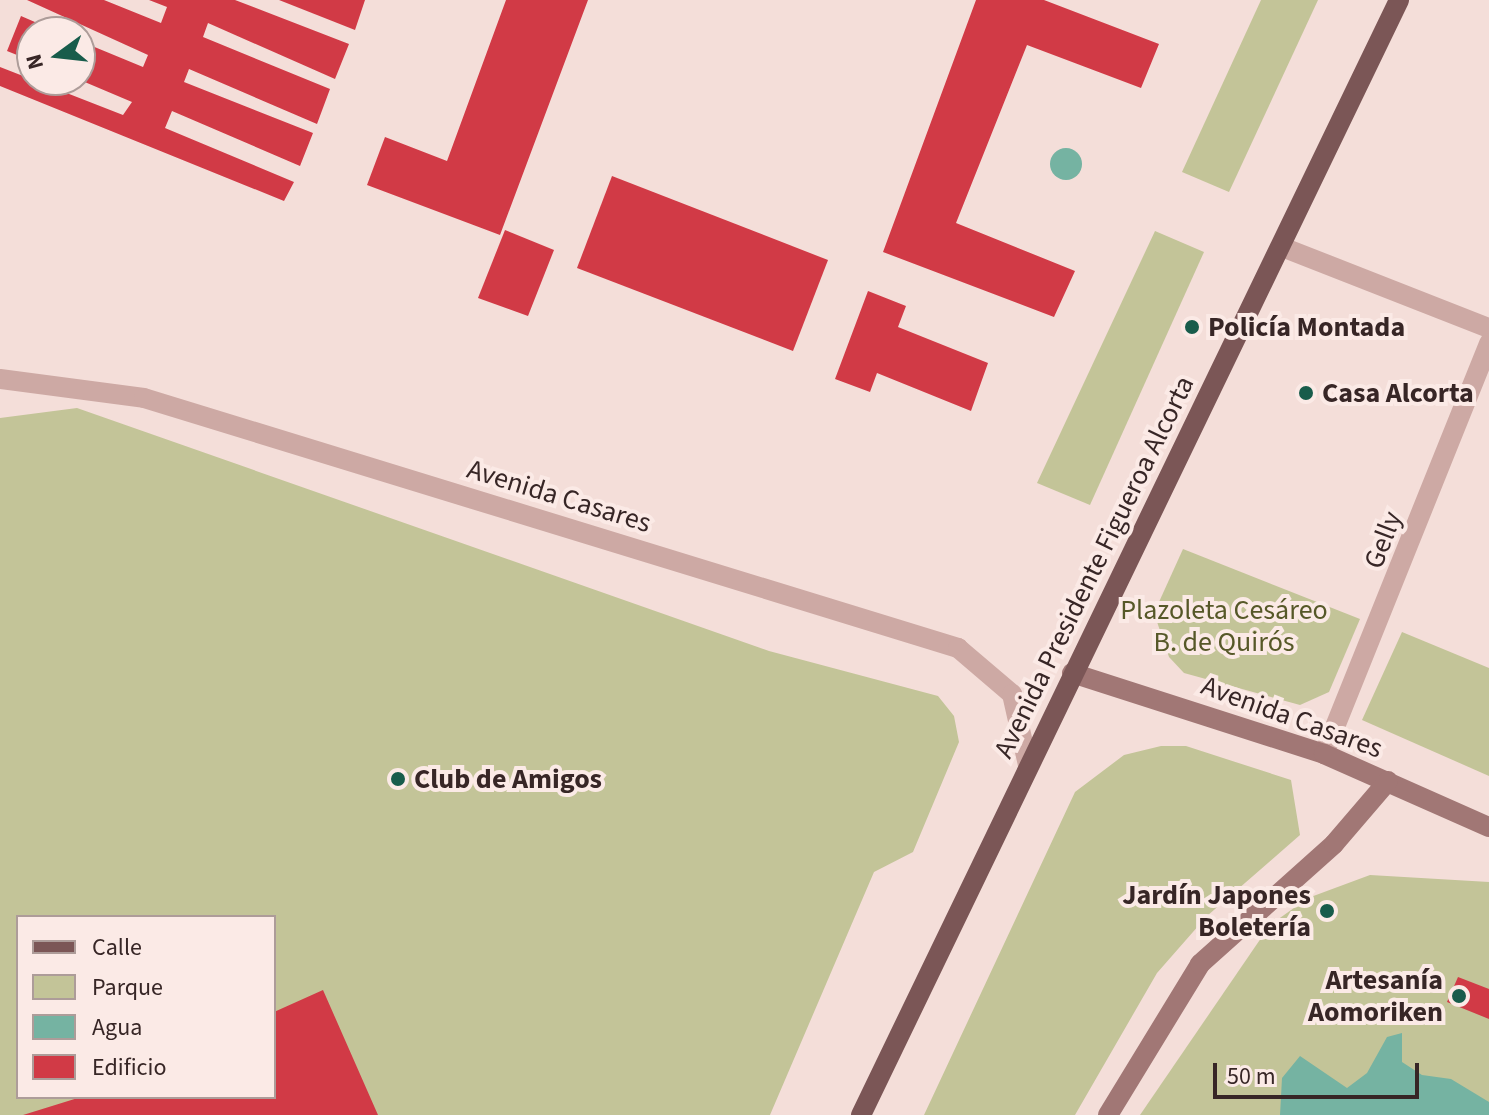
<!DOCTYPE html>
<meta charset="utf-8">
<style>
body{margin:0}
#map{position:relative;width:1489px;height:1115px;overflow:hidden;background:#f4ded9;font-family:"Source Sans 3",sans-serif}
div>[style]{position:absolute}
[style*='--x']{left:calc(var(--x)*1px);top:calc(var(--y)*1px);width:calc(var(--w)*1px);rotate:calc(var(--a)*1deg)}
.green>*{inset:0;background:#c3c498}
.water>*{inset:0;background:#75b3a2}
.round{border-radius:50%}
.building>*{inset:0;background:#d13a46}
.minor>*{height:20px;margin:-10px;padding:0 10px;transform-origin:10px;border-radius:10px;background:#cda9a4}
.tertiary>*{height:20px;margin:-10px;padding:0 10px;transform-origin:10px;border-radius:10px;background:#cda9a4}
.secondary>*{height:20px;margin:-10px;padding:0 10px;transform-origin:10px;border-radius:10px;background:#a17775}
.primary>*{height:20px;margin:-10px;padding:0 10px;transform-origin:10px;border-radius:10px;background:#7b5656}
.dots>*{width:22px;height:22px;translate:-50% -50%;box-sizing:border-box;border:4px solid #fbeae6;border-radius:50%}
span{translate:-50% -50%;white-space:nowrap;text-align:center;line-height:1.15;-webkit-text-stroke:8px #fbeae6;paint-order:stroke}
.poi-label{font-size:28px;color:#372626;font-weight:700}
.left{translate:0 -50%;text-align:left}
.right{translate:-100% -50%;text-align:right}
.street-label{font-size:28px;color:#372626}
.park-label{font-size:28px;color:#565828}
.legend{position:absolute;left:16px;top:915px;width:260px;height:184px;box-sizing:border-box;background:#fbeae6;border:2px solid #ad9c99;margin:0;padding:10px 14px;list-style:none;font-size:24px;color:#372626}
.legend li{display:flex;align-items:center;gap:16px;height:40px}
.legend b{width:40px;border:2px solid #ad9c99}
.north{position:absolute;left:16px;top:16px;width:80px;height:80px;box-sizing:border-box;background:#fbeae6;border:2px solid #ad9c99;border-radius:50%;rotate:255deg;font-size:22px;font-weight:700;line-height:32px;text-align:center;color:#372626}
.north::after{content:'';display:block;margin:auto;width:28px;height:36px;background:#185c4b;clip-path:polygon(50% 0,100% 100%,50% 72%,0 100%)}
.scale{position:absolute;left:1213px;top:1063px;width:206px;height:36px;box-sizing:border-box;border:4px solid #372626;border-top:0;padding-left:10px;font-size:24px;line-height:28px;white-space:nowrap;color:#372626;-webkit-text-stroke:6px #fbeae6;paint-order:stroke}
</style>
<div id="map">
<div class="green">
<i style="clip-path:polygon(1261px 0,1318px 0,1229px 192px,1182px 172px)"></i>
<i style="clip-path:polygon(1155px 231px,1204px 252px,1090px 505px,1037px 483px)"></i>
<i style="clip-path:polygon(evenodd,77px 408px,769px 651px,938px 696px,954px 716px,959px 742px,913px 852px,874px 872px,770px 1115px,0 1115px,0 418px,77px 408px,18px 917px,274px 917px,274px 1097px,18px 1097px,18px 917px)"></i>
<i style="clip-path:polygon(1183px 549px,1360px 619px,1329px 692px,1300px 705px,1184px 673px,1169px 657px,1154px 613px)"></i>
<i style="clip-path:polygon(1402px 632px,1489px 668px,1489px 776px,1362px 720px)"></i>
<i style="clip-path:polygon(1161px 746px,1186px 746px,1291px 780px,1300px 835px,1207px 916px,1157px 973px,1075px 1115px,924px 1115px,1075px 792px,1124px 755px)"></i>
<i style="clip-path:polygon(1370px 875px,1489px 882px,1489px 1115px,1140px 1115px,1270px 925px,1308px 898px)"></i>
</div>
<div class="water">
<i class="round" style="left:1050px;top:148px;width:32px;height:32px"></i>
<i style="clip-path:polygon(1402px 1033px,1402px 1062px,1422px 1075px,1451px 1079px,1489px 1102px,1489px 1115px,1280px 1115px,1282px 1078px,1300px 1056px,1347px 1088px,1367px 1073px,1387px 1037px)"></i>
</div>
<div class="building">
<i style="clip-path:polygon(27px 0,104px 0,161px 23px,167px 7px,149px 0,235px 0,349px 44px,335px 79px,208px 23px,203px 37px,330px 89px,317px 124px,189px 69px,184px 82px,313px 133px,300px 166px,172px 111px,165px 128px,294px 182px,284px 201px,0 86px,0 67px,123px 115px,132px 102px,80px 80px,80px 41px,143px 67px,148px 55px)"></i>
<i style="clip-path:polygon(279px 0,365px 0,355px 30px)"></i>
<i style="clip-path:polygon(506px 0,588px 0,500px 235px,367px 185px,385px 137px,447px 161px)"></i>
<i style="clip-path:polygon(976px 0,1044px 0,1159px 44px,1141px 88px,1027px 45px,956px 223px,1075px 271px,1054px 317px,883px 252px)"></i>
<i style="clip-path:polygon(21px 16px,58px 32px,32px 32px,32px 61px,7px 51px)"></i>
<i style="clip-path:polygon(612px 176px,828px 260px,793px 351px,577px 268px)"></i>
<i style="clip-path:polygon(505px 230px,554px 250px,528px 316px,478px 298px)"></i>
<i style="clip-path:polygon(868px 291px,906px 306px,898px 327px,988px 363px,971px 411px,877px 373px,870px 392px,835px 379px)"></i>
<i style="clip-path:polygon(1458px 977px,1489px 989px,1489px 1019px,1447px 1002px)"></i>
<i style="clip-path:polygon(323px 990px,378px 1115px,23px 1115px,81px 1097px,274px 1097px,274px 1012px)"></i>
</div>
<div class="minor">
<i style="--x:1282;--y:247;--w:222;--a:21.4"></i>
<i style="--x:1324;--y:754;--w:443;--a:-68.1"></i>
</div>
<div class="tertiary">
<i style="--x:0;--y:379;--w:145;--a:7.5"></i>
<i style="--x:144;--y:398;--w:852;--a:17.07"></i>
<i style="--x:958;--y:648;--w:71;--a:40.4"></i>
<i style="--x:1012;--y:694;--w:73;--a:77.3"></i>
</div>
<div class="secondary">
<i style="--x:1072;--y:673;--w:265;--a:17.8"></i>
<i style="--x:1324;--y:754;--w:180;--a:23.9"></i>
<i style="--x:1108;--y:1115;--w:177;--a:-58.6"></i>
<i style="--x:1200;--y:964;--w:180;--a:-41.8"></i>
<i style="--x:1334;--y:844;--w:83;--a:-49.4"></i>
</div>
<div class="primary">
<i style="--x:861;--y:1115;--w:1238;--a:-64.24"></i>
</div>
<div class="dots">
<i style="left:1192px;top:327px;background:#185c4b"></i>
<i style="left:1306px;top:393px;background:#185c4b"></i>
<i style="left:398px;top:779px;background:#185c4b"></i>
<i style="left:1327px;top:911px;background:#185c4b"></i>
<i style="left:1459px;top:996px;background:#185c4b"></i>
</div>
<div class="poi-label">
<span class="left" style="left:1208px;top:327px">Policía Montada</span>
<span class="left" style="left:1322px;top:393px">Casa Alcorta</span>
<span class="left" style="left:414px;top:779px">Club de Amigos</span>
<span class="right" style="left:1311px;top:911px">Jardín Japones<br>Boletería</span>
<span class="right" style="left:1443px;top:996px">Artesanía<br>Aomoriken</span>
</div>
<div class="street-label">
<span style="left:559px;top:496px;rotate:17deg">Avenida Casares</span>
<span style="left:1383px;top:540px;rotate:-69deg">Gelly</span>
<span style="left:1094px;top:567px;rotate:-64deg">Avenida Presidente Figueroa Alcorta</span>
<span style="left:1292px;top:717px;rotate:20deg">Avenida Casares</span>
</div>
<div class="park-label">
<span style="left:1224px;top:626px">Plazoleta Cesáreo<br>B. de Quirós</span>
</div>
<ul class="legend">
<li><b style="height:10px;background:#7b5656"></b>Calle</li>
<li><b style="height:22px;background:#c3c498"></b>Parque</li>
<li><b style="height:22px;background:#75b3a2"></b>Agua</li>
<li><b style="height:22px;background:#d13a46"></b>Edificio</li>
</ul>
<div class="north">N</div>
<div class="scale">50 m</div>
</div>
